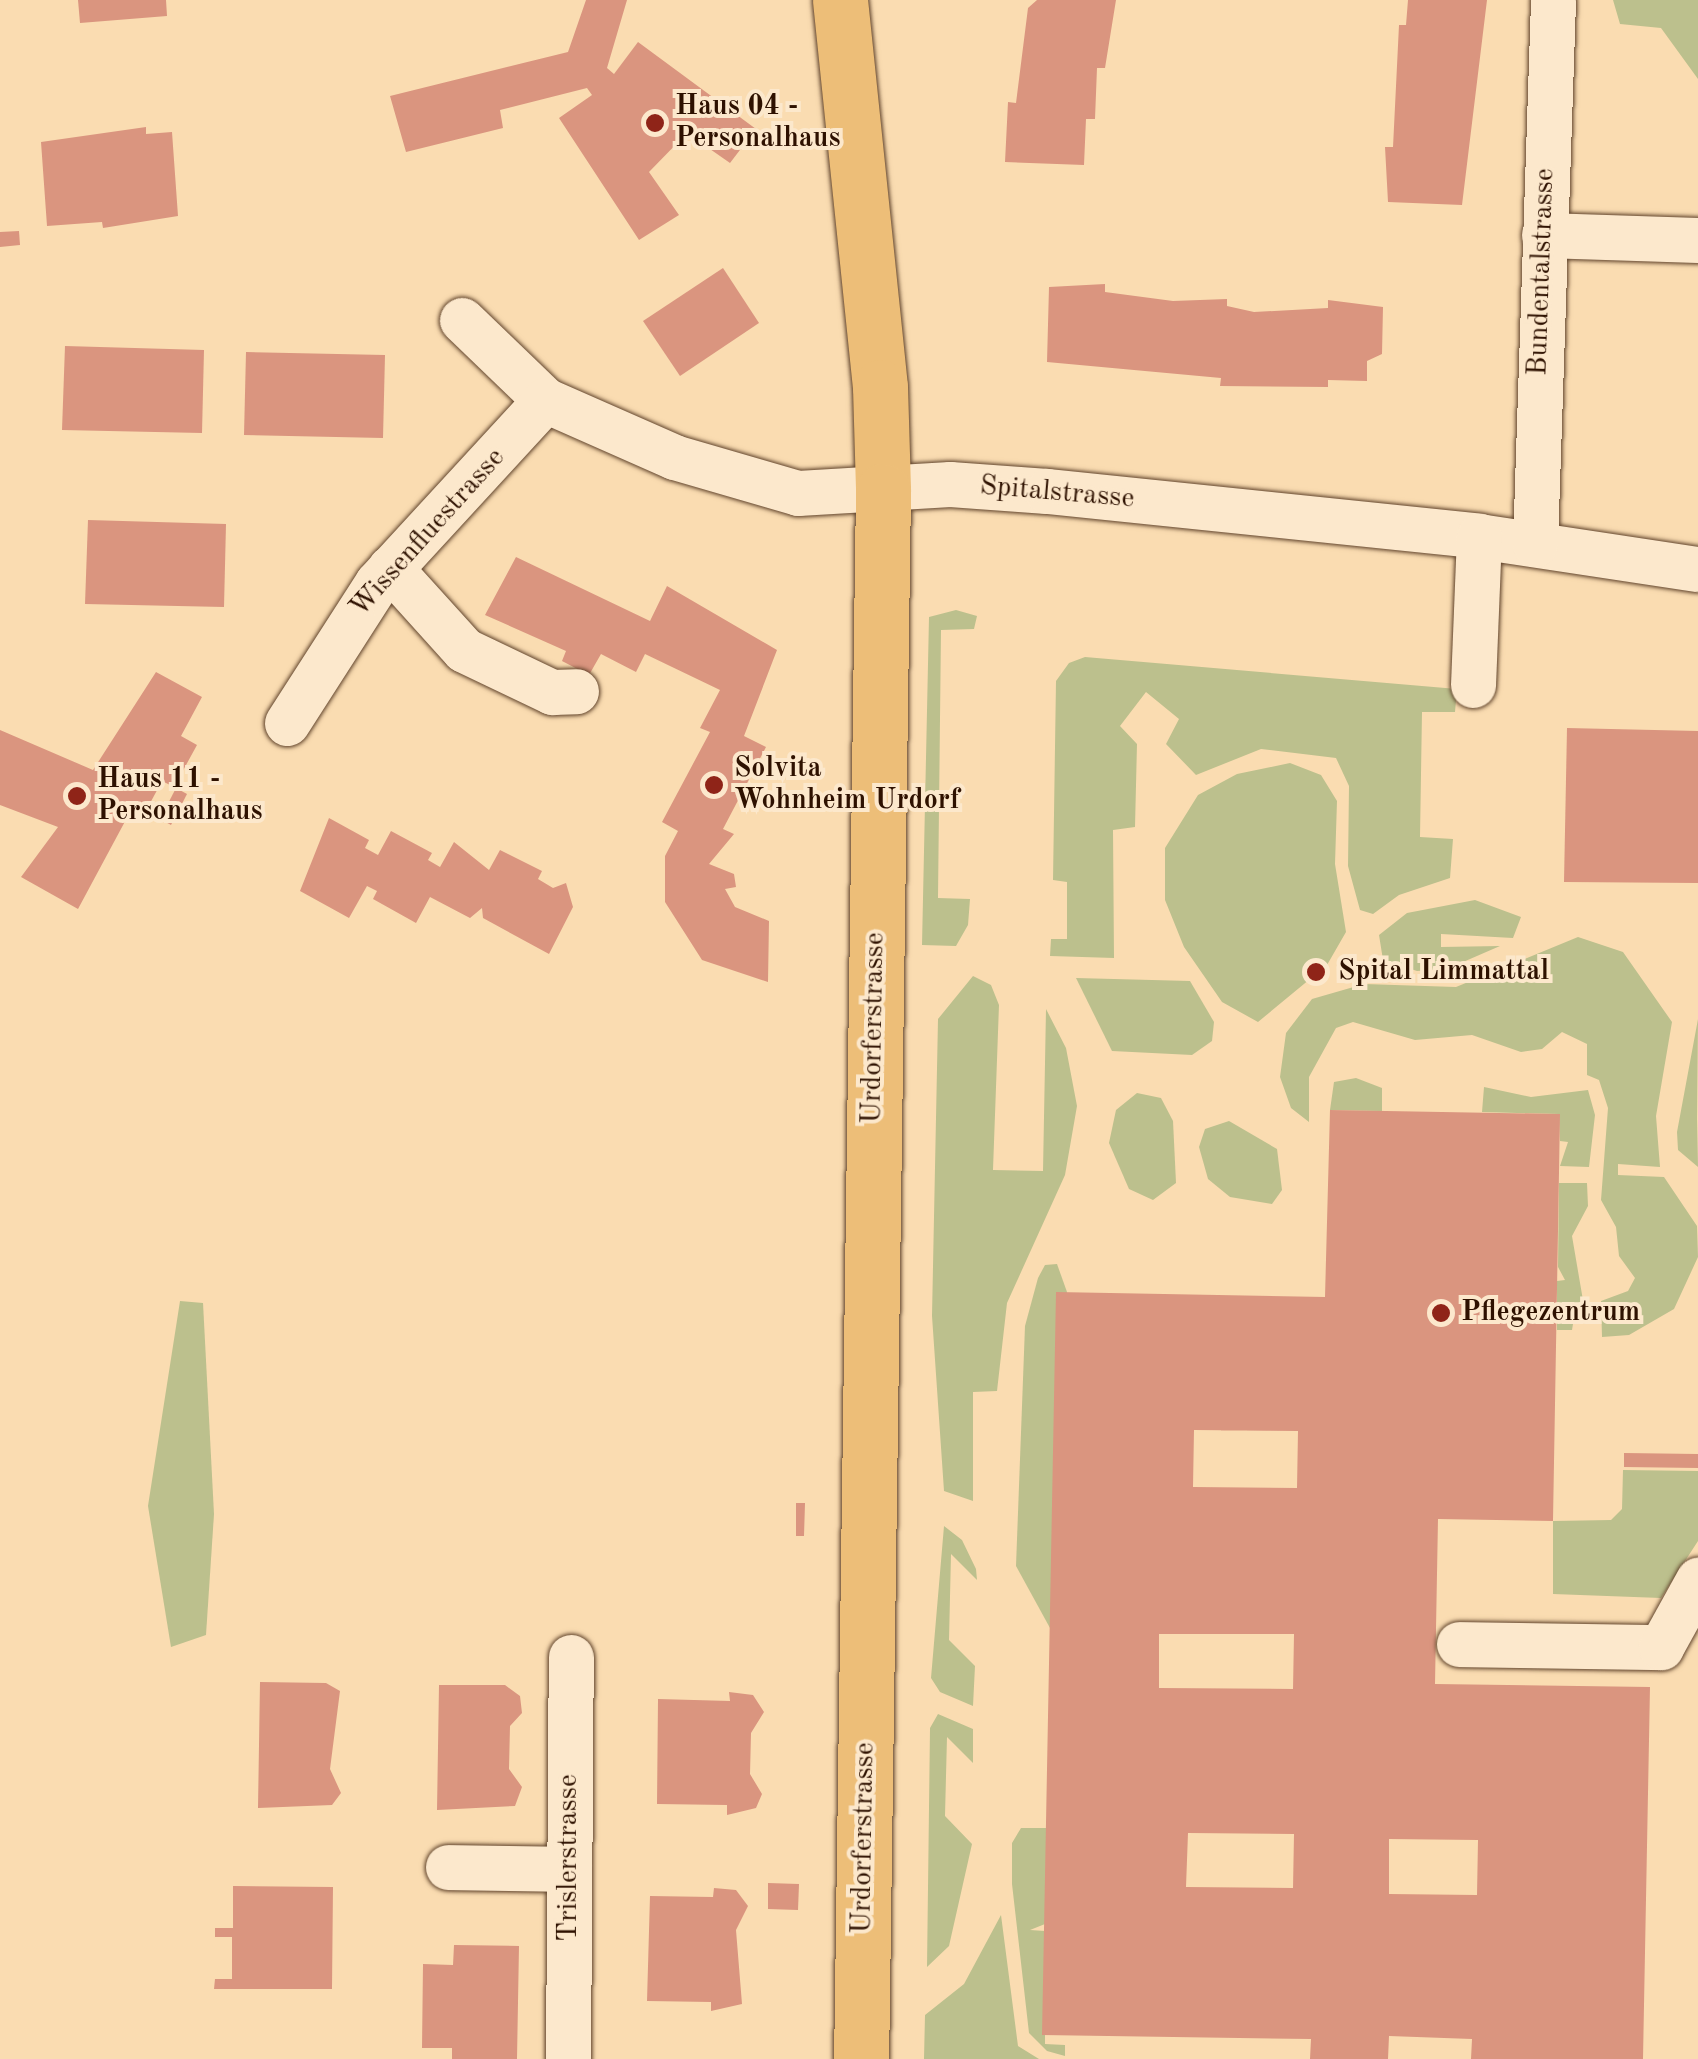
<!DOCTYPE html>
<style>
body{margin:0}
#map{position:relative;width:1698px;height:2059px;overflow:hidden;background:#fadcb1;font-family:"Old Standard TT",serif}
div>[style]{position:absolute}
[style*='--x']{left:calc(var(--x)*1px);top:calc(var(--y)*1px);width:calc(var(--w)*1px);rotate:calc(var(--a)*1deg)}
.green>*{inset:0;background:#bcc08d}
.building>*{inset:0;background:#da957f}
.roads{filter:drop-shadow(0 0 2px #61442c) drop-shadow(0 0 2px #61442c)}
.minor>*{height:45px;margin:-22.5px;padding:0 22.5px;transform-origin:22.5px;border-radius:22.5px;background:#fce8cc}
.major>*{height:55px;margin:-27.5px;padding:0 27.5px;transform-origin:27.5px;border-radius:27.5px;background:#edbe78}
.dots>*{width:28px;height:28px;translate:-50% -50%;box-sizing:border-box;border:5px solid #fce8cc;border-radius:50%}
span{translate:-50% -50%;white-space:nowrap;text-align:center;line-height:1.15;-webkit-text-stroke:8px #fce8cc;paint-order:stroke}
.poi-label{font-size:28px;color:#2e1100;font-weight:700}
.left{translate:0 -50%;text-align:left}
.street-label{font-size:28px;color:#2e1100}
</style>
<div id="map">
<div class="green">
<i style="clip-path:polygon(1613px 0,1698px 0,1698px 79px,1661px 28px,1620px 24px)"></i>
<i style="clip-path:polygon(956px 610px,977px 616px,974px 629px,941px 630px,938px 898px,970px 899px,968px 925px,956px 946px,922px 945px,929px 617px)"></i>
<i style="clip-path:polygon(1085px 657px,1457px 689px,1455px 712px,1422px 712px,1420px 837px,1453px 839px,1450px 878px,1399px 895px,1373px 914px,1360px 910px,1348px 866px,1349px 786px,1336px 758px,1261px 749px,1196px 775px,1166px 744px,1179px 719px,1146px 692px,1120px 726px,1137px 744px,1135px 827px,1113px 830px,1114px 958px,1050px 956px,1051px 939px,1067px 939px,1067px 882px,1053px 880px,1056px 681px,1069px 663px)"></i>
<i style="clip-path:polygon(1290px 763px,1321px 775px,1337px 801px,1335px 864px,1346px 932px,1327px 965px,1258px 1022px,1222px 1002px,1184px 947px,1165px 900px,1165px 848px,1198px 795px,1237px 774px)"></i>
<i style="clip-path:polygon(1475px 900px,1521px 917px,1513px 938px,1441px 934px,1441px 947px,1500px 946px,1447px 969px,1417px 971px,1383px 960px,1379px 935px,1407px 913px)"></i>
<i style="clip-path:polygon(1578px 937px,1623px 952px,1672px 1022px,1656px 1116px,1660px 1167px,1618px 1164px,1618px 1175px,1664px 1177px,1697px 1226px,1698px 1257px,1674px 1309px,1629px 1335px,1602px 1337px,1601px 1301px,1628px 1291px,1635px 1278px,1619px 1256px,1616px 1227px,1601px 1200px,1608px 1108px,1599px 1080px,1587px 1075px,1587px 1044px,1562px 1032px,1542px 1049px,1521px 1052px,1472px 1035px,1415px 1040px,1353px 1022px,1336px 1028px,1309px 1077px,1309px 1122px,1291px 1108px,1280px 1077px,1286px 1033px,1312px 999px,1364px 984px,1456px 987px)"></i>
<i style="clip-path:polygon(973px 976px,991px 985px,999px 1005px,993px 1170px,1043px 1171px,1046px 1009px,1066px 1048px,1077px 1106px,1065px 1175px,1007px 1303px,997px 1391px,973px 1392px,973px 1501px,944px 1491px,932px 1316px,938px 1019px)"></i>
<i style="clip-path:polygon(1076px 978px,1190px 981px,1214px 1022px,1212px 1041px,1192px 1055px,1112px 1051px)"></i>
<i style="clip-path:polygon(1698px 1019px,1697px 1118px,1698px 1167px,1678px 1150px,1677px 1132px)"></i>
<i style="clip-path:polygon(1356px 1078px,1382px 1088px,1382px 1111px,1330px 1110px,1334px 1082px)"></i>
<i style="clip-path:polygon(1484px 1087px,1531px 1097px,1588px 1090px,1595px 1115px,1589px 1167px,1560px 1166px,1568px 1142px,1560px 1141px,1559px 1114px,1482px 1112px)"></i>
<i style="clip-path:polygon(1137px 1093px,1161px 1098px,1173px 1121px,1176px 1183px,1153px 1200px,1129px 1189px,1109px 1143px,1116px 1110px)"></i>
<i style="clip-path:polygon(1229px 1121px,1277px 1149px,1282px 1190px,1272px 1204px,1230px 1197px,1208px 1179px,1199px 1147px,1205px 1129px)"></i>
<i style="clip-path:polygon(1559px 1183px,1587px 1183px,1588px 1206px,1572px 1236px,1585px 1312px,1575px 1312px,1572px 1330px,1557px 1330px,1557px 1281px,1565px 1280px,1558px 1267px)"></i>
<i style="clip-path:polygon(1057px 1264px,1067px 1292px,1050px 1628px,1016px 1566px,1025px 1326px,1038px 1278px,1045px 1265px)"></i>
<i style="clip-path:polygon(180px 1301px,203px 1303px,214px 1514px,206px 1635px,171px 1647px,148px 1506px)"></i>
<i style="clip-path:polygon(1623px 1470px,1698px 1471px,1698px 1541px,1661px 1598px,1553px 1594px,1553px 1521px,1611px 1520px,1622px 1509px)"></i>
<i style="clip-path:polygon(944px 1526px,962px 1540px,976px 1569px,977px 1580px,951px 1554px,949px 1640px,975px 1666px,973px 1706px,940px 1692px,931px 1678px)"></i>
<i style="clip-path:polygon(938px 1714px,973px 1729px,973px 1763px,947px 1737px,945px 1816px,972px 1844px,949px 1946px,927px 1967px,930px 1728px)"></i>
<i style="clip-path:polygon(1021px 1828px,1047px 1828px,1045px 1924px,1030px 1930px,1045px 1931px,1045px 2044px,1065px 2045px,1065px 2056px,1047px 2051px,1029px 2033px,1012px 1884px,1012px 1843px)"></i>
<i style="clip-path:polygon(1001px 1915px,1018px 2046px,1039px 2059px,924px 2059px,925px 2015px,964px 1984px)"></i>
</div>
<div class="building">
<i style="clip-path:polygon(78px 0,166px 0,167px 16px,80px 23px)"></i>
<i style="clip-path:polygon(586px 0,627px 0,607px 68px,614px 74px,638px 42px,756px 129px,730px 163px,687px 133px,649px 172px,679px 215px,639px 240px,559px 118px,592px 95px,587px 88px,500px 110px,503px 128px,406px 152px,390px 96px,568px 52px)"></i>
<i style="clip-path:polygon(1037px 0,1116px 0,1105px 68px,1097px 68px,1095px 119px,1086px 119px,1084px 165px,1005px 162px,1008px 102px,1016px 103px,1028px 8px)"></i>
<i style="clip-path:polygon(1408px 0,1487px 0,1462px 205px,1388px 202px,1385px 147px,1393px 147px,1399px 25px,1406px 25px)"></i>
<i style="clip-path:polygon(146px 127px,146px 134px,172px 132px,178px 216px,103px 228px,102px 222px,47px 226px,41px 142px)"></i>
<i style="clip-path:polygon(19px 231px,20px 245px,0 247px,0 232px)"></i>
<i style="clip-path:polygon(723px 268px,759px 323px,680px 376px,643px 321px)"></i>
<i style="clip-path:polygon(1105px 284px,1105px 292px,1173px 301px,1227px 299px,1227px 306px,1254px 312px,1328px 308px,1328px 300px,1383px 307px,1382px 354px,1367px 361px,1367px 381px,1328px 380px,1328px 387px,1220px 386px,1221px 378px,1047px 362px,1049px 287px)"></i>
<i style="clip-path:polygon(65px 346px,204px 350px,202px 433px,62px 430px)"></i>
<i style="clip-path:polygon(246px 352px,385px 355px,383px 438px,244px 435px)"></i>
<i style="clip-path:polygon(88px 520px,226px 524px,224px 607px,85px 604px)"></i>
<i style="clip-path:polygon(516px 557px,650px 621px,667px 586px,777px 650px,744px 736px,766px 747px,723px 829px,734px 834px,709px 864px,734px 874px,736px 887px,725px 889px,735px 907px,769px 921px,768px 982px,702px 960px,665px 902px,665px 856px,678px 831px,662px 822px,710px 732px,700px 728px,720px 690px,645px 654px,636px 672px,601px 654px,589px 675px,562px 661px,566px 651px,485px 615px)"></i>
<i style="clip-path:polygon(156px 672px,202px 697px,181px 736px,197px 745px,174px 787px,162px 781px,141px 820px,129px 814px,78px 909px,21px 877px,58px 827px,0 805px,0 730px,93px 770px)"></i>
<i style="clip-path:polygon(1567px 728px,1698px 731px,1698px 883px,1564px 882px)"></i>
<i style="clip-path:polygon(176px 788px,187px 794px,171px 825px,160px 819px)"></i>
<i style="clip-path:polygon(329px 818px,369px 840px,365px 848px,378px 855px,391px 831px,432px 853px,428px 860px,440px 867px,454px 842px,489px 870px,500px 850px,542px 871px,538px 879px,553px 888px,566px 883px,573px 907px,549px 954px,483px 918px,482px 908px,470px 918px,430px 897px,416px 923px,373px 899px,377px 891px,367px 886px,349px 918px,300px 891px)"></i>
<i style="clip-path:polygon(evenodd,1330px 1110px,1560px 1114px,1553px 1521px,1438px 1519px,1435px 1684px,1650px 1687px,1643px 2059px,1471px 2059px,1472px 2039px,1389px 2036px,1388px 2059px,1310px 2059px,1311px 2039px,1042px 2035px,1056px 1292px,1325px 1297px,1330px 1110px,1194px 1430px,1298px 1431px,1297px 1488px,1193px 1487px,1194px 1430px,1330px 1110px,1159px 1634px,1294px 1634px,1293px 1689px,1159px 1688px,1159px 1634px,1330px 1110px,1188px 1833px,1294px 1834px,1293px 1888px,1186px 1887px,1188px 1833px,1330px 1110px,1389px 1839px,1478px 1840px,1477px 1895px,1389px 1894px,1389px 1839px)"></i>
<i style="clip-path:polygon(1624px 1453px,1698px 1454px,1698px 1468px,1624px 1467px)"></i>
<i style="clip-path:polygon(796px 1503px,805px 1503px,804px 1536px,796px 1536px)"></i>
<i style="clip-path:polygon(260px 1682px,326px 1683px,340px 1691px,330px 1769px,341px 1793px,332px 1805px,258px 1808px)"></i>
<i style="clip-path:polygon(439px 1685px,505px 1685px,520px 1696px,522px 1713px,510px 1726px,509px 1769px,522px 1787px,515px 1806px,437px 1810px)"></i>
<i style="clip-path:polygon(729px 1692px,753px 1695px,764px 1712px,751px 1733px,750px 1774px,762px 1794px,756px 1808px,727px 1815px,727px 1805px,657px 1804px,658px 1699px,730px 1701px)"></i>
<i style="clip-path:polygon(768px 1883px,799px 1884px,798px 1910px,768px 1909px)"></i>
<i style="clip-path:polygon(233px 1886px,333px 1887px,332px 1989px,214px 1989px,215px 1979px,232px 1979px,232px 1937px,215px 1937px,215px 1928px,233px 1928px)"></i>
<i style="clip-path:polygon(714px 1888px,736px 1890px,748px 1906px,736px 1930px,742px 2004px,711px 2011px,711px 2002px,647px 2001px,650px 1896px,713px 1897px)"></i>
<i style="clip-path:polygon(454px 1945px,519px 1946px,517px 2059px,452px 2059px,452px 2048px,422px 2048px,423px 1964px,453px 1965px)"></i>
</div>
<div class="roads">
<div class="minor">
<i style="--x:1544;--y:235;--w:154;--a:1.9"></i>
<i style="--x:462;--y:320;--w:115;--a:43.9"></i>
<i style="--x:545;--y:400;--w:141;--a:23.8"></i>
<i style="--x:674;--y:457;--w:129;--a:16.2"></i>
<i style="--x:798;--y:493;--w:152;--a:-3.4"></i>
<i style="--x:950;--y:484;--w:97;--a:4.1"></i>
<i style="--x:1047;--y:491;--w:434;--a:5.9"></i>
<i style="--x:1479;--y:536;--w:221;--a:8.6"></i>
<i style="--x:1535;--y:544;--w:544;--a:-88.1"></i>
<i style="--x:390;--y:568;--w:110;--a:47.9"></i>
<i style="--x:464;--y:650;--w:98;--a:25.5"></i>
<i style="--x:552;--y:692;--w:24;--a:-2"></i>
<i style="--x:1473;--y:685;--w:149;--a:-87.7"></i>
<i style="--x:287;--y:723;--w:166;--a:-57.3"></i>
<i style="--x:377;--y:583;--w:248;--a:-47.4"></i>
<i style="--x:1459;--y:1644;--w:202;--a:0.9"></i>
<i style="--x:1661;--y:1647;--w:77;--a:-61.1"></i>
<i style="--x:448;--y:1867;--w:121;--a:0.9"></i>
<i style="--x:568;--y:2059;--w:402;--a:-89.6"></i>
</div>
<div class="major">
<i style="--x:840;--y:0;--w:389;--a:84.1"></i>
<i style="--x:880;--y:387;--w:104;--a:88.3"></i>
<i style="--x:883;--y:491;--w:1568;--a:90.8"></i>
</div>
</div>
<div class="dots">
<i style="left:655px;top:123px;background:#8f2418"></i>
<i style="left:714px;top:785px;background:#8f2418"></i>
<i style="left:77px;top:796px;background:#8f2418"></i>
<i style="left:1316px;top:972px;background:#8f2418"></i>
<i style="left:1441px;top:1313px;background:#8f2418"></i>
</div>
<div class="poi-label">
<span class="left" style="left:675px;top:123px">Haus 04 -<br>Personalhaus</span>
<span class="left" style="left:734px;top:785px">Solvita<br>Wohnheim Urdorf</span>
<span class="left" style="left:97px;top:796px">Haus 11 -<br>Personalhaus</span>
<span class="left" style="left:1338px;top:972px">Spital Limmattal</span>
<span class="left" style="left:1461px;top:1313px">Pflegezentrum</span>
</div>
<div class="street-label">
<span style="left:1542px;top:272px;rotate:-88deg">Bundentalstrasse</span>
<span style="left:1057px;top:493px;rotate:5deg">Spitalstrasse</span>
<span style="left:428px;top:533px;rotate:-48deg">Wissenfluestrasse</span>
<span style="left:874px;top:1028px;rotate:-89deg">Urdorferstrasse</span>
<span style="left:864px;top:1838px;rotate:-89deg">Urdorferstrasse</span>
<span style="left:569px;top:1858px;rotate:-90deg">Trislerstrasse</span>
</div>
</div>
